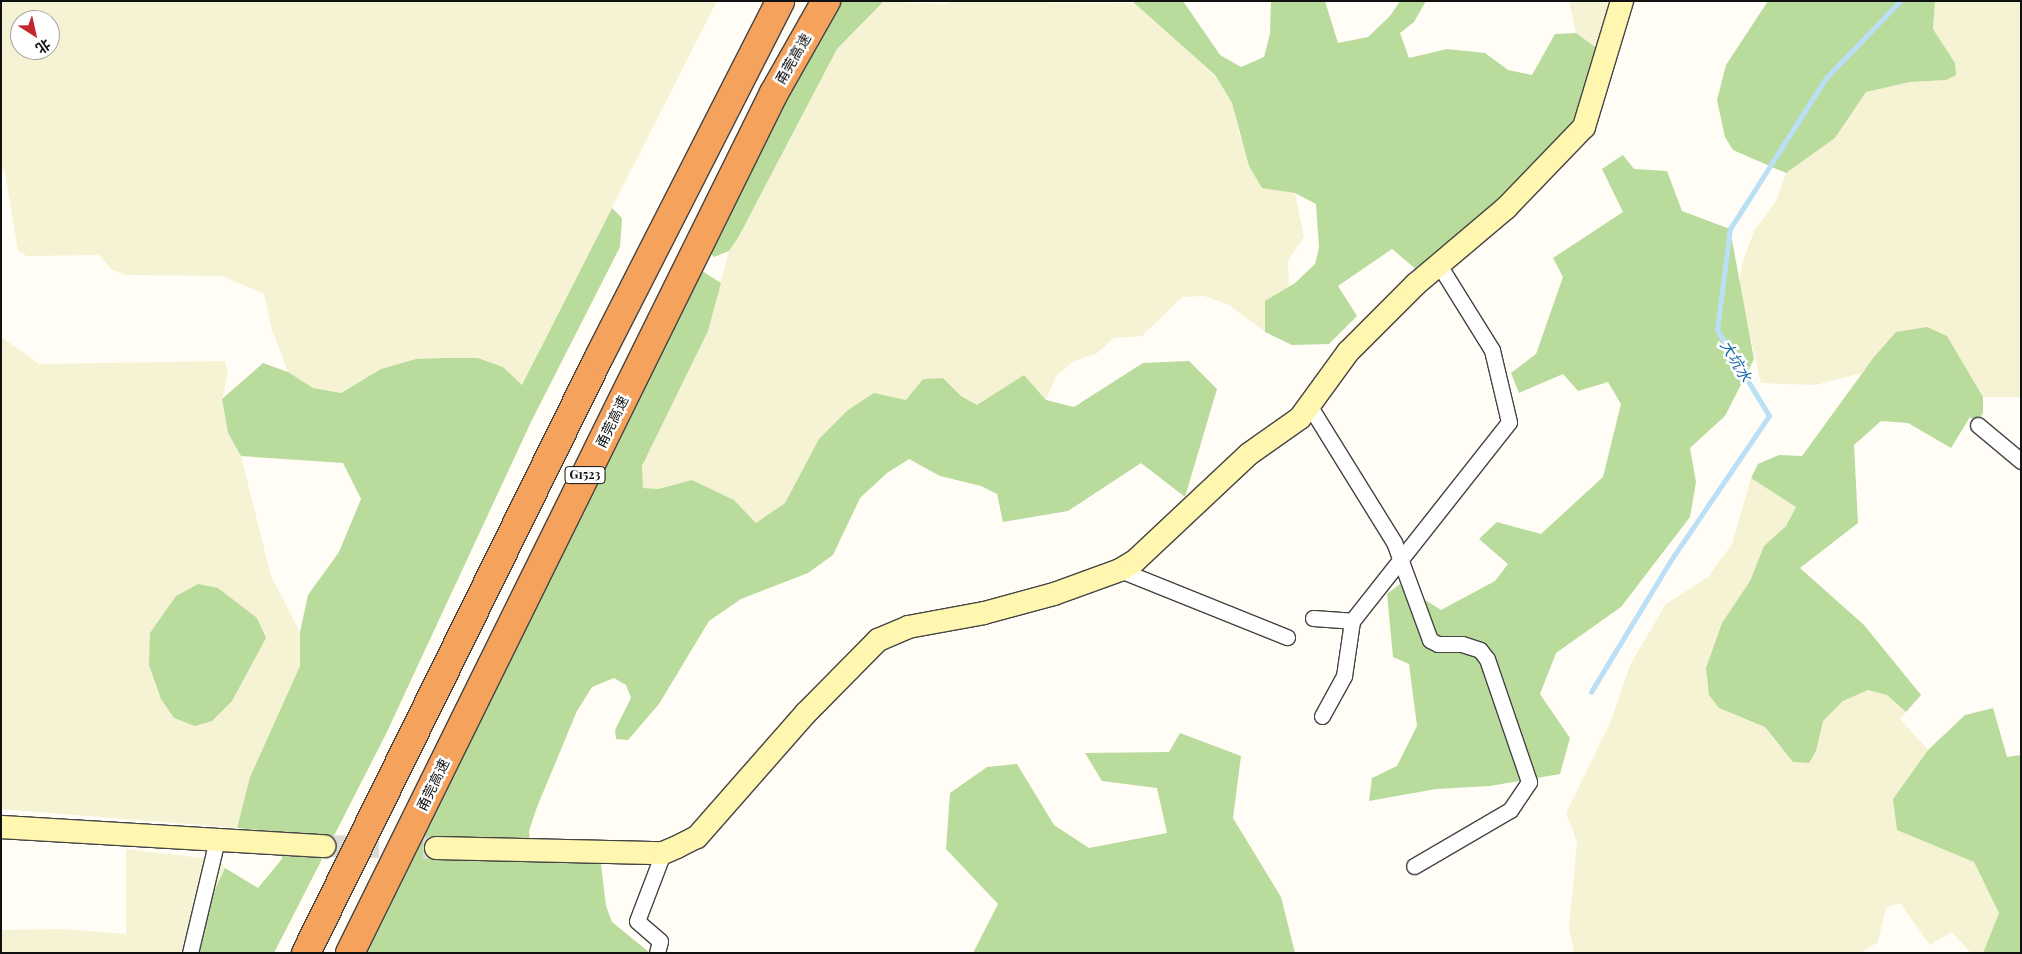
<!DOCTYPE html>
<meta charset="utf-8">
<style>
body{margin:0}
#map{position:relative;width:2022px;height:954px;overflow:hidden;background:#fffdf5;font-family:"Playfair Display","Noto Sans SC",serif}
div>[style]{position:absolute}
.farmland>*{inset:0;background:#f6f3d4}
.forest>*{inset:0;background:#b9dc9c}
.stream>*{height:4.5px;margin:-2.25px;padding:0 2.25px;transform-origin:2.25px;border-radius:2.25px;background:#b9e0f7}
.secondary-tunnel>*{height:22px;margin-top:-11px;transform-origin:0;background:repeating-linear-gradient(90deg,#dbdad3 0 22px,transparent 0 33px)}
.roads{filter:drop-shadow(1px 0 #444) drop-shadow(-1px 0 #444) drop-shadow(0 1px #444) drop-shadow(0 -1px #444)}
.street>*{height:15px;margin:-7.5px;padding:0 7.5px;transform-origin:7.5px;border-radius:7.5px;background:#fff}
.secondary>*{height:22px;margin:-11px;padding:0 11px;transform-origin:11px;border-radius:11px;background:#fff6b0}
.highway>*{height:28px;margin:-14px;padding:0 14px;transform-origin:14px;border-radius:14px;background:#f5a25d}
span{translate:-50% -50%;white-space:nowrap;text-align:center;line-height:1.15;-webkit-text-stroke:5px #fff;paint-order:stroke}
.shield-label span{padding:1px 4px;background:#fff;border:1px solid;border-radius:4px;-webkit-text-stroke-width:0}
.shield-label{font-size:12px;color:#111;font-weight:700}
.street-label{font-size:14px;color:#111}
.water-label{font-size:15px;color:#1768a6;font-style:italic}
.frame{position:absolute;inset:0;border:2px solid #111;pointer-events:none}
.north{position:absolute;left:10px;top:10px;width:50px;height:50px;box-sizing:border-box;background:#fff;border:1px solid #a0a0a0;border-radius:50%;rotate:145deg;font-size:14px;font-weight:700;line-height:20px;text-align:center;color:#111}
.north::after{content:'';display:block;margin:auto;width:18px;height:22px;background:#c4262e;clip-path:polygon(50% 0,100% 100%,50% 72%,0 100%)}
</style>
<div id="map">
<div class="farmland">
<div style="clip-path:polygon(evenodd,1px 1px,717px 1px,522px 385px,503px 367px,479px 358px,446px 358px,381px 369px,341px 393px,313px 388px,288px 372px,272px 330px,264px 294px,222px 276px,127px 275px,112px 270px,99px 255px,27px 256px,18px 251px,5px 173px,1px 169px,1px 1px,20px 20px,50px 20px,50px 50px,20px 50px,20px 20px)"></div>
<div style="clip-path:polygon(884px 1px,946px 4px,950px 1px,1135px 3px,1215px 76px,1232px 103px,1240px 137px,1262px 187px,1295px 193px,1304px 237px,1288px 261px,1289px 287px,1267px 300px,1265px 332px,1227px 304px,1204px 296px,1182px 297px,1142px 336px,1114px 338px,1096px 354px,1074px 361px,1056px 376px,1046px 400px,1024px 375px,977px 405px,961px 396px,943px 378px,923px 379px,906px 400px,820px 439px,785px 503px,756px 523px,734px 500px,692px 480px,658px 489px,643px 488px,642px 466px,708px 331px,729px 251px,837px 49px)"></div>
<div style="clip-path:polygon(1569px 1px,1608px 1px,1609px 16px,1598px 49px,1576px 33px)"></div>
<div style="clip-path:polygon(1935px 1px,2021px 1px,2021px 397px,1983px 397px,1966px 373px,1896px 332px,1862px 373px,1815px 385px,1761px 383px,1739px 287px,1742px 264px,1754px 231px,1776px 201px,1786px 173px,1835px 138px,1866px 92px,1910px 82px,1946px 80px,1955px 63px,1933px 29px)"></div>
<div style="clip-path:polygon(1px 337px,39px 364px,225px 361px,228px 373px,222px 400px,228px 433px,241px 456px,271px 576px,300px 632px,300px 666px,250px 777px,237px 828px,1px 809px)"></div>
<div style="clip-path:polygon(1751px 478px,1796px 507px,1786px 526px,1764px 546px,1750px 581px,1722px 623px,1719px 708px,1765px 727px,1781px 748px,1816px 751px,1822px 721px,1843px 701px,1868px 690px,1887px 694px,1906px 712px,1900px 719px,1928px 750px,1893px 799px,1939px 846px,1974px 862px,1999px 913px,1983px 953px,1971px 953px,1952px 932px,1930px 945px,1900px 903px,1886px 908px,1878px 942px,1861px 953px,1574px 953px,1569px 928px,1577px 842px,1566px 813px,1610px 723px,1631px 663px,1666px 604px,1708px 577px,1732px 544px)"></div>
<div style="clip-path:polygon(126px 849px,219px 860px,225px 868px,185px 953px,1px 953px,1px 930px,64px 929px,126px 934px)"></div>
</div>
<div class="forest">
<div style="clip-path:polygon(841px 1px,884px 1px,837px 49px,739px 236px,729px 251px,714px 257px,710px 253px,806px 61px)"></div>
<div style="clip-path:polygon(1132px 1px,1183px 1px,1220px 55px,1241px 67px,1264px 57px,1270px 34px,1271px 1px,1325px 1px,1338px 43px,1368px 37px,1390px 16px,1400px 1px,1426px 1px,1414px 22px,1400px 33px,1409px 58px,1447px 49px,1485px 53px,1508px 70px,1532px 75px,1555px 34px,1576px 33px,1598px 49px,1572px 126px,1499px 203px,1417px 270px,1392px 249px,1338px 286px,1357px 316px,1329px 344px,1292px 345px,1265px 332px,1265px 301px,1295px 283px,1315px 264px,1319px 247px,1316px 204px,1295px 193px,1262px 188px,1249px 166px,1232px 103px,1215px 75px)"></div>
<div style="clip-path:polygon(1768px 1px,1935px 1px,1933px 29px,1955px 63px,1956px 75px,1946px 80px,1910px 82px,1866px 92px,1835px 138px,1786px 173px,1733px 150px,1725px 137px,1717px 100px,1726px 65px)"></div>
<div style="clip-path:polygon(1623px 155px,1634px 169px,1667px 171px,1682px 211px,1730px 229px,1754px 359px,1725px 416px,1690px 448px,1696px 482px,1690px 517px,1621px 607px,1556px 653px,1540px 694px,1570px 738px,1560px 774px,1490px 786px,1436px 789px,1369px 801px,1372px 778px,1397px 766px,1417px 726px,1409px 664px,1393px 657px,1387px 594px,1400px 584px,1441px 610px,1495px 581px,1508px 564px,1479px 539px,1497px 522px,1541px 534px,1603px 477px,1621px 404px,1608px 382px,1578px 391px,1563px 374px,1519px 393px,1511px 373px,1536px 354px,1563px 277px,1553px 258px,1623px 212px,1602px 169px)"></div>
<div style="clip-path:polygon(612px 208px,622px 218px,620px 247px,531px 422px,386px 734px,274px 953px,185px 953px,225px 868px,258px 888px,282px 859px,281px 832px,237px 828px,250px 777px,300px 666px,300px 632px,308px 595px,339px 552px,361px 499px,343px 463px,241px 456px,228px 433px,222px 399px,263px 363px,288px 372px,313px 388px,341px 393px,381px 369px,416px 359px,446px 358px,478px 358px,503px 367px,522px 385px)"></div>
<div style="clip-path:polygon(702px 271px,721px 283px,708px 331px,642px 466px,643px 488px,658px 489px,692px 480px,734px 500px,756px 523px,785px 503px,819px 439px,848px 410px,874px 393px,906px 400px,923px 379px,943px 378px,961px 396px,977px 405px,1024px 375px,1046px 400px,1074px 407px,1143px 363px,1189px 361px,1217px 389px,1185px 497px,1141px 463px,1068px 511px,1003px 522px,997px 494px,981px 486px,940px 476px,909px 459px,887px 473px,860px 498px,833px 555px,808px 573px,741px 599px,709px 621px,659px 704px,628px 740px,616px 739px,615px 730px,631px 698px,626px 685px,614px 678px,592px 687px,577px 711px,537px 807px,529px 831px,530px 844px,592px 857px,601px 864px,606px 906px,612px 922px,650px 953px,367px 953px)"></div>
<div style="clip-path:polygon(1927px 327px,1947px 336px,1983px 397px,1983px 413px,1977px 422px,1970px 417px,1951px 448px,1908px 423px,1881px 421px,1854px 445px,1858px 523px,1800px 568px,1864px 625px,1921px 695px,1906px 712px,1887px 695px,1868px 690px,1843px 701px,1823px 721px,1816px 751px,1809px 763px,1793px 762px,1765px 727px,1719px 708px,1709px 695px,1706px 668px,1722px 623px,1750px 581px,1764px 546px,1786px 526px,1796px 507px,1751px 478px,1758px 464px,1779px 455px,1802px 456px,1874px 357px,1896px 332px)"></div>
<div style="clip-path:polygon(198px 584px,218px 588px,257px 618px,266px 638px,232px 701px,212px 721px,195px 726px,174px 718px,161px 699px,149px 665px,150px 633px,176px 596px)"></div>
<div style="clip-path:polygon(1993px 708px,2007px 757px,2021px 755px,2021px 953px,1983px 953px,1999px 913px,1974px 862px,1897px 830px,1893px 799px,1928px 750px,1965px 715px)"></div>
<div style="clip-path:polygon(1180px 733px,1241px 756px,1233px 818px,1281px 897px,1295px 953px,973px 953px,998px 904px,946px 849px,950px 793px,987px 767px,1017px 764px,1054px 825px,1089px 848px,1167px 833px,1157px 788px,1102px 781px,1085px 753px,1169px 752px)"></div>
</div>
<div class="stream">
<div style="left:1591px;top:692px;width:154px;rotate:-58.8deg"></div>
<div style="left:1671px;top:560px;width:174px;rotate:-55.8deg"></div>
<div style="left:1769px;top:416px;width:100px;rotate:-121.2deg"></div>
<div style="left:1717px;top:330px;width:102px;rotate:-82.7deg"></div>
<div style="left:1730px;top:229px;width:179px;rotate:-57.6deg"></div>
<div style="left:1826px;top:78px;width:107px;rotate:-46.1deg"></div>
</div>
<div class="secondary-tunnel">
<div style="left:324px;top:846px;width:112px;rotate:1deg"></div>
</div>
<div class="roads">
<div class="street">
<div style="left:1309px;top:405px;width:161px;rotate:58.2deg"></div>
<div style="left:1394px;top:542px;width:104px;rotate:69.8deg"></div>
<div style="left:1430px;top:640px;width:9px;rotate:27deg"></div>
<div style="left:1438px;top:644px;width:24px"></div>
<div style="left:1462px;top:644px;width:19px;rotate:18deg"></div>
<div style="left:1480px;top:650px;width:11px;rotate:52deg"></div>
<div style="left:1487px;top:659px;width:130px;rotate:71.1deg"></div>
<div style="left:1529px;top:782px;width:34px;rotate:124deg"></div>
<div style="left:1510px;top:810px;width:111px;rotate:149.7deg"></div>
<div style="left:1978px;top:425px;width:56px;rotate:39.9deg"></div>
<div style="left:1120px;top:570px;width:180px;rotate:21.9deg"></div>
<div style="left:1313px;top:618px;width:39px;rotate:4deg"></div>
<div style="left:1322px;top:716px;width:46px;rotate:-61.2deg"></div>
<div style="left:1344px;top:676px;width:56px;rotate:-81.7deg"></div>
<div style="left:1352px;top:621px;width:253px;rotate:-51.7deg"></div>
<div style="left:1509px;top:422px;width:74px;rotate:-103.3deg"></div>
<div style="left:1492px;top:350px;width:100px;rotate:-121.9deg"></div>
<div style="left:190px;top:953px;width:116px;rotate:-76.6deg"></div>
<div style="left:657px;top:953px;width:12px;rotate:-76deg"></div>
<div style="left:660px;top:941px;width:30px;rotate:-139deg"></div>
<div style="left:637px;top:921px;width:73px;rotate:-69.1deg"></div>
</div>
<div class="secondary">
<div style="left:1px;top:827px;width:324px;rotate:3.4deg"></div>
<div style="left:436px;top:848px;width:227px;rotate:1.3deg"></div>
<div style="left:663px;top:853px;width:15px;rotate:-23deg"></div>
<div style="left:677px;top:847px;width:22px;rotate:-27deg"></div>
<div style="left:697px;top:837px;width:165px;rotate:-48.7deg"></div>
<div style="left:806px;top:713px;width:103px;rotate:-45.4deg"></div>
<div style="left:878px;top:640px;width:33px;rotate:-23deg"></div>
<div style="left:908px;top:627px;width:77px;rotate:-10.4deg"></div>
<div style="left:984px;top:613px;width:73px;rotate:-15.2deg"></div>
<div style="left:1054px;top:594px;width:70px;rotate:-20deg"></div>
<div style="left:1120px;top:570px;width:17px;rotate:-31deg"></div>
<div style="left:1135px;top:561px;width:156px;rotate:-43.2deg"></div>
<div style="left:1249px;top:454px;width:62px;rotate:-35.2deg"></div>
<div style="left:1300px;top:418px;width:82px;rotate:-54deg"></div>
<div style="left:1348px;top:352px;width:96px;rotate:-45deg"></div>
<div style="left:1416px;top:284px;width:118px;rotate:-40.2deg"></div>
<div style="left:1506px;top:208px;width:112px;rotate:-46.1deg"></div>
<div style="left:1584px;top:127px;width:132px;rotate:-73.2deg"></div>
</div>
<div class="highway">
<div style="left:306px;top:953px;width:664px;rotate:-63.82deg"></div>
<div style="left:599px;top:357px;width:399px;rotate:-63deg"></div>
<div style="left:350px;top:953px;width:959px;rotate:-63.76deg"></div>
<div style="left:774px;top:93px;width:106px;rotate:-60.5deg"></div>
</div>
</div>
<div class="shield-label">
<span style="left:585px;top:475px">G1523</span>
</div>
<div class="street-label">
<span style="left:793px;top:59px;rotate:-60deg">甬莞高速</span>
<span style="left:612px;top:422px;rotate:-64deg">甬莞高速</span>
<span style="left:433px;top:785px;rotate:-64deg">甬莞高速</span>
</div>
<div class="water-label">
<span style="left:1736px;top:361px;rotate:59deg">大坑水</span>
</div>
<div class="frame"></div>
<div class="north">北</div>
</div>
